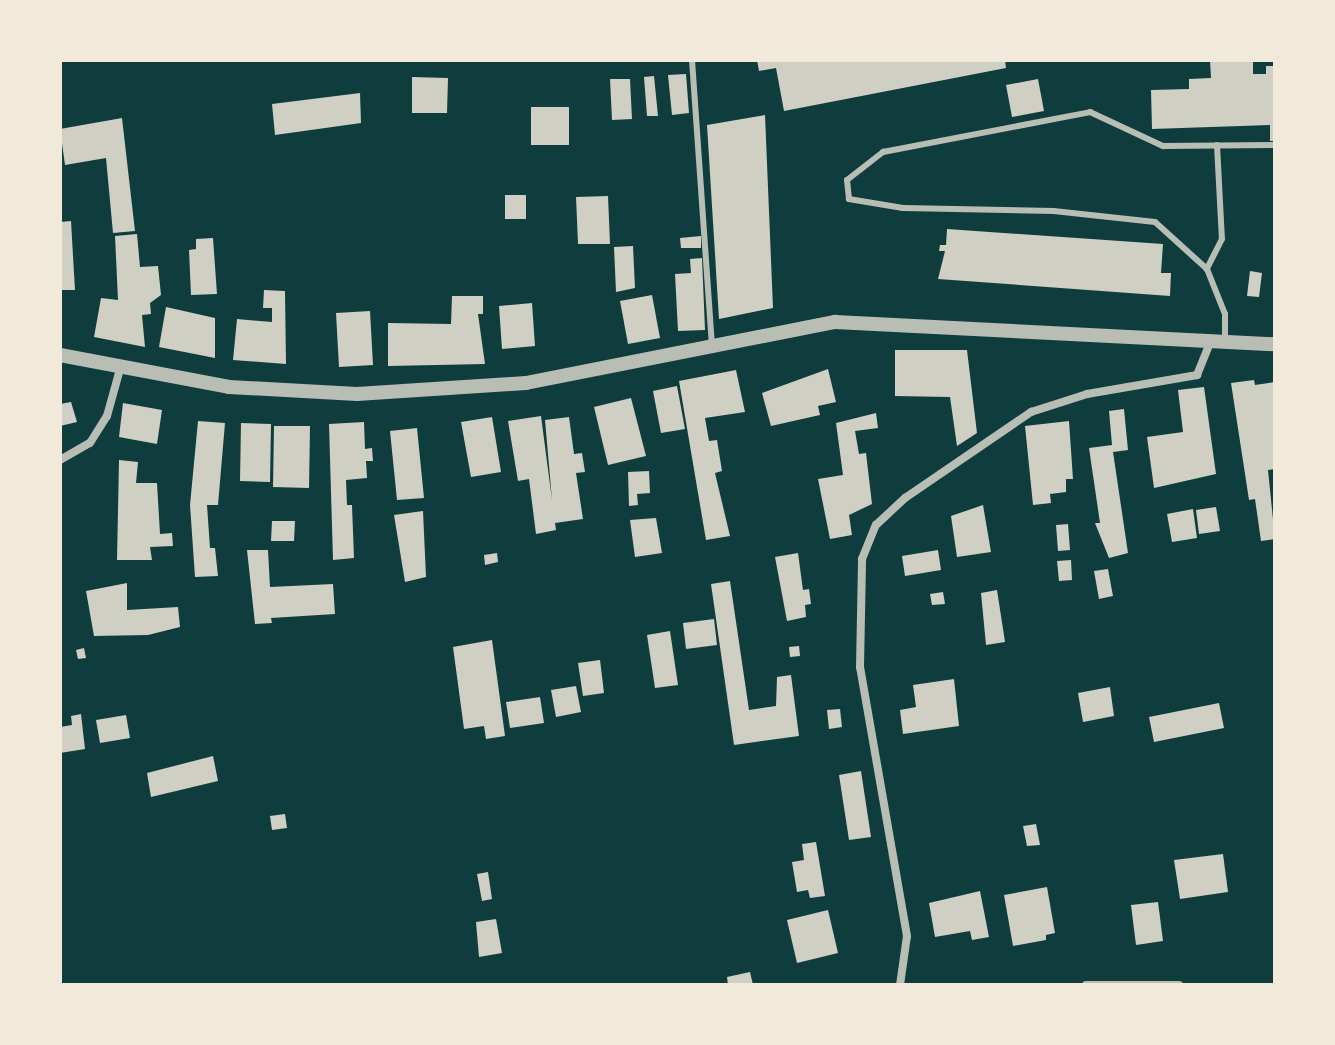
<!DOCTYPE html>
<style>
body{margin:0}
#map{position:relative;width:1335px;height:1045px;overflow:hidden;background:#0f3d3e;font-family:Poppins,sans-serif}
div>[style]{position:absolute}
.building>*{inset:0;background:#cfcfc3}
.service>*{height:6px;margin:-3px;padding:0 3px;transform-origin:3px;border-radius:3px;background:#b8beb3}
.minor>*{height:8px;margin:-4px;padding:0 4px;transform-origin:4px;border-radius:4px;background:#b8beb3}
.tertiary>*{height:14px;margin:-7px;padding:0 7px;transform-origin:7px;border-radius:7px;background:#b8beb3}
span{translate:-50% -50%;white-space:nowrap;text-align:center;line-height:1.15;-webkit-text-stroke:7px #f1e9da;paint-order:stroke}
.frame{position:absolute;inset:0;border:62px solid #f1e9da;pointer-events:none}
</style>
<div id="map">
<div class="building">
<div style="clip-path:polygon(757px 60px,1005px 60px,1006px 68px,784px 111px,776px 68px,759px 71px)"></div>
<div style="clip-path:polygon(1210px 60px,1253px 60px,1253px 74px,1266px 74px,1266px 66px,1275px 66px,1275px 141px,1270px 141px,1270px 125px,1152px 129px,1151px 90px,1189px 89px,1189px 79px,1211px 78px)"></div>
<div style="clip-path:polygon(686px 74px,689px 113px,672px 115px,668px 75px)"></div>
<div style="clip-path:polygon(654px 76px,658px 116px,647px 116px,644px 77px)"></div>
<div style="clip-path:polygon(412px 77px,448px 78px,447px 113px,412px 113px)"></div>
<div style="clip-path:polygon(610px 79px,630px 79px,632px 119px,612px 120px)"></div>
<div style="clip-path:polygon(1038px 79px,1044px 111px,1012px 117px,1006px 85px)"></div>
<div style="clip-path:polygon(360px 93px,361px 123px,275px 135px,272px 104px)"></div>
<div style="clip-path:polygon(531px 107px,569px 107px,569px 145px,531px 145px)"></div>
<div style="clip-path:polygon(765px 115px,773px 308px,719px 319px,707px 125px)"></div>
<div style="clip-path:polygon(122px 118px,135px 231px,113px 233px,106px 158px,65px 165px,60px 129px)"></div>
<div style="clip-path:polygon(505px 195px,526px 195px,526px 219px,505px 219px)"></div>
<div style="clip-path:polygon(608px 196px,610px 244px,578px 244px,576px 197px)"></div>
<div style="clip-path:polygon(71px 221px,75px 290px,60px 290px,60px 222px)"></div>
<div style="clip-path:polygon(947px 229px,1163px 244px,1161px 273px,1171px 273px,1170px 296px,938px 279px,945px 251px,939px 251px,940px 245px,946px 245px)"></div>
<div style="clip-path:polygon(137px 234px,140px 267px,158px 266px,161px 295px,150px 303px,151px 314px,142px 315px,145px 347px,94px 337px,101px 298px,118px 300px,115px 236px)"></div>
<div style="clip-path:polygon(701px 236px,701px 248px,681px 248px,680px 238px)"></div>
<div style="clip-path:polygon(213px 238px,217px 294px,191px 295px,189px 250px,196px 249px,196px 239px)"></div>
<div style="clip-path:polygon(633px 246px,635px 288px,616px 292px,614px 247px)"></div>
<div style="clip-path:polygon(702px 258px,705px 330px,678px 331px,675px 274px,691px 273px,690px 259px)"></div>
<div style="clip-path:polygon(1250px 271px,1262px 273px,1259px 297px,1247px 296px)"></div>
<div style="clip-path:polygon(264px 290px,285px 291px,286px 364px,233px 360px,237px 319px,272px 322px,272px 308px,263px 308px)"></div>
<div style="clip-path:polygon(652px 295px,660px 338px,628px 344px,620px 301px)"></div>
<div style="clip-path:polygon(452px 296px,483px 296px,483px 314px,478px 314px,485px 364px,388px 366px,388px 323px,451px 324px)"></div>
<div style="clip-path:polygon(532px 303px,535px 346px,502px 349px,499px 306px)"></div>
<div style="clip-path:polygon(166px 307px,215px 318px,215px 358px,159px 347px)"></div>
<div style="clip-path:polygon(370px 311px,373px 365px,339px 367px,336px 313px)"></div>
<div style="clip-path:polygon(895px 350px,967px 350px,977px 433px,957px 446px,950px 397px,895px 396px)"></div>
<div style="clip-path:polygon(828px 369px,836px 402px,818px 406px,820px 415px,771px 426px,762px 393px)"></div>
<div style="clip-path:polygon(736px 370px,745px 412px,705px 418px,709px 441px,717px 440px,722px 471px,715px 473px,730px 536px,706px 540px,679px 381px)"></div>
<div style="clip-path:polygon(1254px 380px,1255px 385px,1275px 382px,1275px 469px,1268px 470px,1275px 539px,1261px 541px,1255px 499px,1249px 500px,1231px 383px)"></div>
<div style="clip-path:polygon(677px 386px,685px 429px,661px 433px,653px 391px)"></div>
<div style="clip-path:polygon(1204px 387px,1216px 474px,1154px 488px,1147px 437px,1183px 432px,1178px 390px)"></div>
<div style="clip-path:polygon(631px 398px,646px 456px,608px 465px,594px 407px)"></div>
<div style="clip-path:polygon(71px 402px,77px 422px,60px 426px,60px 404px)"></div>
<div style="clip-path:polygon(123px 403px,162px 410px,157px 444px,119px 437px)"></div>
<div style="clip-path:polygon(1124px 409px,1128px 450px,1113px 452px,1128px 553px,1109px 558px,1095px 523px,1100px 523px,1089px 448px,1112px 445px,1109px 411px)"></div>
<div style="clip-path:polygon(876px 413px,878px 428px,855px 431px,859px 454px,866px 453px,872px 504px,849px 515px,852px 535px,830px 539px,818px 479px,843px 475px,836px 423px)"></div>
<div style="clip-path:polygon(541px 416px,552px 500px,545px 420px,569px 417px,574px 454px,582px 453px,585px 472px,576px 473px,583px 519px,555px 523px,556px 530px,536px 534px,529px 479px,518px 481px,508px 421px)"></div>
<div style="clip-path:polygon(492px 417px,501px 472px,471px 477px,461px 422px)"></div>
<div style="clip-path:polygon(198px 421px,225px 423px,218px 505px,207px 505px,210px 548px,215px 548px,218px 576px,195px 577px,190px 505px)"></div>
<div style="clip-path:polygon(1069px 421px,1073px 479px,1066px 479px,1066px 492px,1050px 494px,1051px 503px,1033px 505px,1025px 426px)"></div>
<div style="clip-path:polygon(364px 422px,365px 449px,372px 448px,373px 461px,366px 461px,367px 478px,346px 480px,347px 505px,352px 505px,354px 558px,333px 560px,329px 424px)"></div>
<div style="clip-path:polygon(241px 423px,271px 424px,270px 482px,240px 481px)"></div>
<div style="clip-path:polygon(274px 426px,310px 426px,309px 488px,273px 487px)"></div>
<div style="clip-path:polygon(417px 428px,424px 498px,397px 500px,390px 431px)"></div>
<div style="clip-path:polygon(119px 460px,138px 462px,136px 483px,157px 483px,160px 534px,172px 533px,173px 546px,150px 547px,152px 560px,117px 560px)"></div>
<div style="clip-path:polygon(649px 471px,650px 493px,637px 494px,638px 505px,629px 506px,628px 472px)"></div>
<div style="clip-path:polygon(983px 505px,991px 552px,957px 557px,951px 516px)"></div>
<div style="clip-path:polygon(1216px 507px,1220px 531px,1199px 534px,1196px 510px)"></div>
<div style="clip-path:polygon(1193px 509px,1197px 538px,1172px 542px,1167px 514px)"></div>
<div style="clip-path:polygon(423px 511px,426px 577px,405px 582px,394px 515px)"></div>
<div style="clip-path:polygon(656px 518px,662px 553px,635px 557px,630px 520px)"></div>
<div style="clip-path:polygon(272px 521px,295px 521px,294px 541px,271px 541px)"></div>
<div style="clip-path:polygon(1068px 524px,1070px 550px,1058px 551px,1056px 525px)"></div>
<div style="clip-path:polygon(247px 550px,268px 550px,270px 587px,333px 584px,335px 614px,271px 618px,272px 623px,255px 624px)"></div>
<div style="clip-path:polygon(938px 550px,941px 570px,905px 576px,902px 556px)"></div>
<div style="clip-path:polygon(497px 553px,498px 562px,485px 565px,484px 555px)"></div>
<div style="clip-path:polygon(798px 553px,803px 590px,809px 589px,811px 604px,805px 605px,806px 617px,787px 621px,775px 557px)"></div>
<div style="clip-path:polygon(1071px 560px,1072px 580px,1059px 581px,1057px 561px)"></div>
<div style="clip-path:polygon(1108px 569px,1113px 596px,1099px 599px,1094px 571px)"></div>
<div style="clip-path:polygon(730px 581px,749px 710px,776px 706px,777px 677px,791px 675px,799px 736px,734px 745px,711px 584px)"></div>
<div style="clip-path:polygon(127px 583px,127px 610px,178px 607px,180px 627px,148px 635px,94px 636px,86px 591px)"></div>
<div style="clip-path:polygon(997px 590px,1005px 642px,986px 645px,981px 593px)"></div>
<div style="clip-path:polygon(943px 592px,945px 604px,932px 605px,930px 594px)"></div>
<div style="clip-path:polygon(714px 619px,717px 645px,686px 649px,683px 623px)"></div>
<div style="clip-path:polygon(670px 631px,678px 685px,655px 688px,647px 635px)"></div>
<div style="clip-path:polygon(492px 640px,505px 736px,486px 739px,484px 726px,464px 729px,453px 647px)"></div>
<div style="clip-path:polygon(799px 646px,800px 656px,790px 657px,789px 647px)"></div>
<div style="clip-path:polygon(84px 648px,86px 658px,78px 659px,76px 650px)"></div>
<div style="clip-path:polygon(600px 660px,604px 693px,583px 696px,578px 663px)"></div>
<div style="clip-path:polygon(954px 679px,959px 726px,903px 734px,900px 710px,916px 707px,913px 685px)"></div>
<div style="clip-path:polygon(576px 686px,581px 712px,556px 717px,551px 690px)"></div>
<div style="clip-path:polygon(1110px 687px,1114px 716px,1083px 722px,1078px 693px)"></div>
<div style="clip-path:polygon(540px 697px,544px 723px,510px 728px,506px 702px)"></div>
<div style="clip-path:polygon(1219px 703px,1224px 728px,1154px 742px,1149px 717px)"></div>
<div style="clip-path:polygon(840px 709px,842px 727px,829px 729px,827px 710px)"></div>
<div style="clip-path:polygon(81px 714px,85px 749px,60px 753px,60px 727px,72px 725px,71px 716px)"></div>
<div style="clip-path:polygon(126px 715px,130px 738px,100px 743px,96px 720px)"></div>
<div style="clip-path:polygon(213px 756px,218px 781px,151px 797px,147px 773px)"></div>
<div style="clip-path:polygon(861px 771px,871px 837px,849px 840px,839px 775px)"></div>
<div style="clip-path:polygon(285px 814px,287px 828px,272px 830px,270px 816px)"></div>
<div style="clip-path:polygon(1036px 824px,1040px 845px,1027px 846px,1023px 826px)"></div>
<div style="clip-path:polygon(816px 842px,825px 896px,810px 898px,808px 890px,797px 892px,792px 862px,804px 860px,802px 844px)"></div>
<div style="clip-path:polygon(1223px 854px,1228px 892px,1180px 899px,1174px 860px)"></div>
<div style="clip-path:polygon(488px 872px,492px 899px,482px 901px,477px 874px)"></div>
<div style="clip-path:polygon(1047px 887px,1055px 933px,1046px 935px,1046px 940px,1013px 946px,1004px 895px)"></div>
<div style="clip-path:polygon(980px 891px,989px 937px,972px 940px,970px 931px,935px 937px,929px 903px)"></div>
<div style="clip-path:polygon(1158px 902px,1163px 941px,1136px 945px,1131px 905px)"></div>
<div style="clip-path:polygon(828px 910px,838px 953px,797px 963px,787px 920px)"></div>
<div style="clip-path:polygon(496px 919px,502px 953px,479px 957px,476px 922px)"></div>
<div style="clip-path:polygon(750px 972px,753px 985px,728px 985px,727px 977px)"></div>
</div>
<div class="service">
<div style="left:692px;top:60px;width:288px;rotate:86deg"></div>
<div style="left:1217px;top:145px;width:94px;rotate:87deg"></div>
<div style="left:1222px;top:239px;width:34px;rotate:117deg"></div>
<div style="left:1207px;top:269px;width:70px;rotate:-137.9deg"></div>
<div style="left:1155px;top:222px;width:102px;rotate:-173.8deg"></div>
<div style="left:1054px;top:211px;width:151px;rotate:-178.9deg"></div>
<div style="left:903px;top:208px;width:55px;rotate:-170.5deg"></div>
<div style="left:849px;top:199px;width:19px;rotate:-96deg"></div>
<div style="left:847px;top:180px;width:46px;rotate:-37.9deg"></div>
<div style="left:883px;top:152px;width:211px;rotate:-10.9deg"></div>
<div style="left:1090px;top:112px;width:81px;rotate:25deg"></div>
<div style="left:1163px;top:146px;width:112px;rotate:-0.5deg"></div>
<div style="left:1207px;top:269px;width:48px;rotate:68.2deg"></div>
<div style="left:1225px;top:314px;width:28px;rotate:90deg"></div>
</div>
<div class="minor">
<div style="left:60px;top:460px;width:34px;rotate:-30deg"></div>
<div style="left:90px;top:443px;width:32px;rotate:-58deg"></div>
<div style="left:107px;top:416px;width:49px;rotate:-74.5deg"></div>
<div style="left:900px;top:985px;width:49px;rotate:-81.9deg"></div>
<div style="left:907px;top:936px;width:273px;rotate:-99.9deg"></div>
<div style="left:860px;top:667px;width:108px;rotate:-88.9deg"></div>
<div style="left:862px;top:559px;width:37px;rotate:-68deg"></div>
<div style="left:876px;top:525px;width:40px;rotate:-43deg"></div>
<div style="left:905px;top:498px;width:153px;rotate:-34.3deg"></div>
<div style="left:1031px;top:412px;width:59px;rotate:-17.8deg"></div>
<div style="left:1087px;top:394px;width:112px;rotate:-9.8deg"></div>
<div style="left:1197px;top:375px;width:35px;rotate:-68deg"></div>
<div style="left:1086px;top:985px;width:93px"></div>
</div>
<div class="tertiary">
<div style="left:60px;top:355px;width:172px;rotate:10.7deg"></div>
<div style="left:229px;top:387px;width:128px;rotate:3.1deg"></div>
<div style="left:357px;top:394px;width:169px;rotate:-3.7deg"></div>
<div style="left:526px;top:383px;width:315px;rotate:-11.2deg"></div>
<div style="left:835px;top:322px;width:441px;rotate:2.9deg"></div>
</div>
<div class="frame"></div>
</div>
